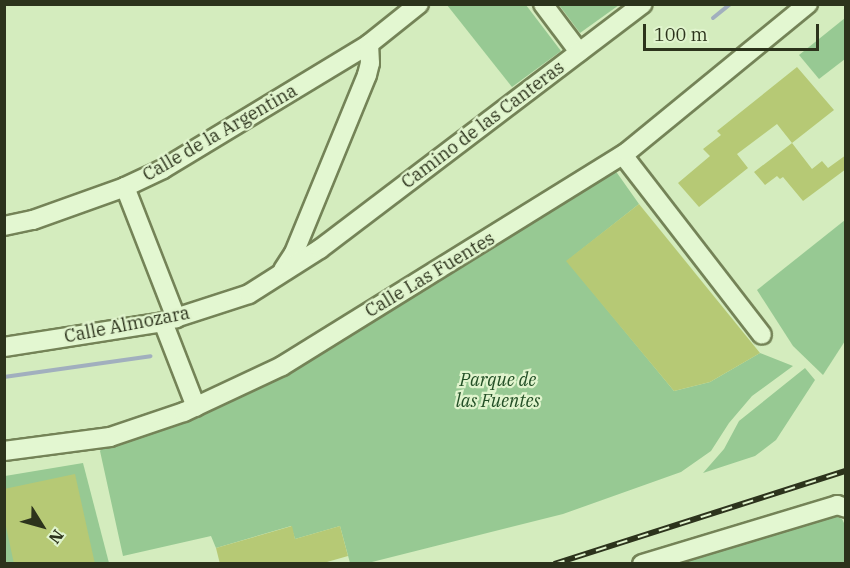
<!DOCTYPE html>
<style>
body{margin:0}
#map{position:relative;width:850px;height:568px;overflow:hidden;background:#d4ecbe;font-family:"IBM Plex Serif",serif}
div>[style]{position:absolute}
.green>*{inset:0;background:#97c993}
.stream>*{height:4px;margin:-2px;padding:0 2px;transform-origin:2px;border-radius:2px;background:#a1afbe}
.building>*{inset:0;background:#b6c975}
.roads{filter:drop-shadow(2px 0 #748357) drop-shadow(-2px 0 #748357) drop-shadow(0 2px #748357) drop-shadow(0 -2px #748357)}
.minor>*{height:18px;margin:-9px;padding:0 9px;transform-origin:9px;border-radius:9px;background:#e3f7d1}
.rail>*{height:6px;margin-top:-3px;transform-origin:0;background:repeating-linear-gradient(90deg,#e0f4cd 0 11px,#2c331c 0 22px);box-sizing:border-box;border-block:2px solid #2c331c}
span{translate:-50% -50%;white-space:nowrap;text-align:center;line-height:1.15;-webkit-text-stroke:4.5px #e0f4cd;paint-order:stroke}
.street-label{font-size:18px;color:#2c331c}
.park-label{font-size:18px;color:#234f26;font-style:italic}
.frame{position:absolute;inset:0;border:6px solid #2c331c;pointer-events:none}
.north{position:absolute;left:12px;top:496px;width:60px;height:60px;-webkit-text-stroke:4px #e0f4cd;paint-order:stroke;rotate:127deg;font-size:16px;font-weight:700;line-height:24px;text-align:center;color:#2c331c}
.north::after{content:'';display:block;margin:auto;width:21px;height:27px;background:#2c331c;clip-path:polygon(50% 0,100% 100%,50% 72%,0 100%)}
.scale{position:absolute;left:643px;top:24px;width:176px;height:27px;box-sizing:border-box;border:3px solid #2c331c;border-top:0;padding-left:8px;font-size:18px;line-height:21px;white-space:nowrap;color:#2c331c;-webkit-text-stroke:4px #e0f4cd;paint-order:stroke}
</style>
<div id="map">
<div class="green">
<div style="clip-path:polygon(447px 5px,526px 5px,561px 51px,512px 87px)"></div>
<div style="clip-path:polygon(559px 5px,619px 5px,580px 33px)"></div>
<div style="clip-path:polygon(845px 18px,845px 59px,819px 79px,799px 55px)"></div>
<div style="clip-path:polygon(610px 163px,639px 204px,567px 261px,674px 391px,710px 382px,760px 353px,793px 366px,752px 396px,729px 423px,711px 451px,681px 472px,563px 514px,368px 563px,350px 563px,340px 526px,295px 539px,291px 526px,216px 548px,211px 536px,123px 556px,100px 451px,110px 437px,207px 402px)"></div>
<div style="clip-path:polygon(845px 220px,845px 341px,823px 375px,793px 346px,757px 290px)"></div>
<div style="clip-path:polygon(805px 368px,815px 380px,776px 440px,755px 456px,703px 473px,724px 449px,739px 421px)"></div>
<div style="clip-path:polygon(83px 463px,109px 563px,5px 564px,5px 476px)"></div>
<div style="clip-path:polygon(833px 515px,842px 519px,845px 525px,845px 563px,672px 564px)"></div>
</div>
<div class="stream">
<div style="left:713px;top:18px;width:22px;rotate:-39deg"></div>
<div style="left:4px;top:377px;width:148px;rotate:-8.1deg"></div>
</div>
<div class="building">
<div style="clip-path:polygon(797px 67px,834px 110px,792px 143px,777px 124px,737px 154px,748px 168px,699px 207px,678px 183px,710px 156px,703px 149px,721px 135px,717px 131px)"></div>
<div style="clip-path:polygon(792px 143px,812px 169px,822px 161px,828px 168px,846px 155px,846px 169px,803px 201px,783px 177px,780px 179px,777px 176px,765px 185px,754px 172px)"></div>
<div style="clip-path:polygon(639px 204px,760px 353px,710px 382px,674px 391px,566px 261px)"></div>
<div style="clip-path:polygon(75px 474px,95px 564px,14px 564px,4px 517px,4px 489px)"></div>
<div style="clip-path:polygon(292px 526px,295px 539px,340px 526px,348px 556px,320px 564px,220px 564px,216px 548px)"></div>
</div>
<div class="roads">
<div class="minor">
<div style="left:543px;top:4px;width:60px;rotate:53.1deg"></div>
<div style="left:623px;top:155px;width:227px;rotate:52.3deg"></div>
<div style="left:125px;top:187px;width:141px;rotate:68.7deg"></div>
<div style="left:4px;top:226px;width:30px;rotate:-12deg"></div>
<div style="left:33px;top:220px;width:98px;rotate:-19.7deg"></div>
<div style="left:125px;top:187px;width:42px;rotate:-25.3deg"></div>
<div style="left:163px;top:169px;width:241px;rotate:-31.2deg"></div>
<div style="left:369px;top:44px;width:64px;rotate:-38.7deg"></div>
<div style="left:283px;top:270px;width:20px;rotate:-57deg"></div>
<div style="left:294px;top:253px;width:192px;rotate:-67.7deg"></div>
<div style="left:367px;top:75px;width:12px;rotate:-76deg"></div>
<div style="left:370px;top:63px;width:19px;rotate:-93deg"></div>
<div style="left:163px;top:322px;width:91px;rotate:68.8deg"></div>
<div style="left:4px;top:347px;width:161px;rotate:-8.9deg"></div>
<div style="left:163px;top:322px;width:90px;rotate:-18deg"></div>
<div style="left:249px;top:294px;width:84px;rotate:-32.4deg"></div>
<div style="left:320px;top:249px;width:405px;rotate:-37.2deg"></div>
<div style="left:4px;top:451px;width:107px;rotate:-7.5deg"></div>
<div style="left:110px;top:437px;width:78px;rotate:-18.7deg"></div>
<div style="left:184px;top:412px;width:108px;rotate:-25.1deg"></div>
<div style="left:282px;top:366px;width:406px;rotate:-31.8deg"></div>
<div style="left:627px;top:152px;width:234px;rotate:-39.3deg"></div>
<div style="left:642px;top:564px;width:204px;rotate:-16.8deg"></div>
<div style="left:837px;top:505px;width:9px;rotate:18deg"></div>
</div>
</div>
<div class="rail">
<div style="left:554px;top:564px;width:306px;rotate:-17.7deg"></div>
</div>
<div class="street-label">
<span style="left:483px;top:125px;rotate:-37deg">Camino de las Canteras</span>
<span style="left:220px;top:133px;rotate:-30deg">Calle de la Argentina</span>
<span style="left:430px;top:275px;rotate:-31deg">Calle Las Fuentes</span>
<span style="left:127px;top:325px;rotate:-11deg">Calle Almozara</span>
</div>
<div class="park-label">
<span style="left:498px;top:391px">Parque de<br>las Fuentes</span>
</div>
<div class="frame"></div>
<div class="north">N</div>
<div class="scale">100 m</div>
</div>
